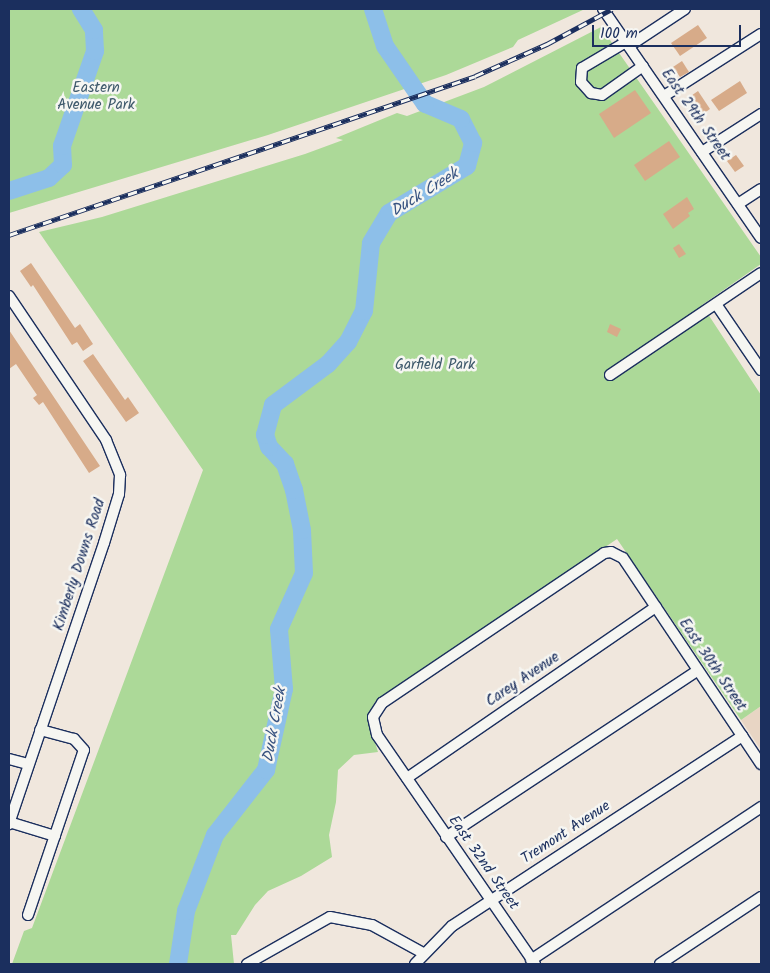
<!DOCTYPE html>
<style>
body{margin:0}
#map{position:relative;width:770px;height:973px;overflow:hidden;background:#f0e7dd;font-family:Kalam,sans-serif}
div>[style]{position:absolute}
.built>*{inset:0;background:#e8d5c4}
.green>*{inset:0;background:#acd998}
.river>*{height:18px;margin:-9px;padding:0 9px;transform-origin:9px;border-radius:9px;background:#8dbfe9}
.building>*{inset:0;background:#d7ab89}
.roads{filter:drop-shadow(1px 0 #1b2f5e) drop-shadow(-1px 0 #1b2f5e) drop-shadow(0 1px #1b2f5e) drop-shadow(0 -1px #1b2f5e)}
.minor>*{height:10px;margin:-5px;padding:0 5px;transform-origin:5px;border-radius:5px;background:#f6f6f2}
.rail>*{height:5px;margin-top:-2.5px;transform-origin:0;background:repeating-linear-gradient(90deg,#f6f6f2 0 9px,#1b2f5e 0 18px);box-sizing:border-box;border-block:1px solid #1b2f5e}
span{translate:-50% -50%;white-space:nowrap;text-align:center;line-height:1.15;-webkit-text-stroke:5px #f6f6f2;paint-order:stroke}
.park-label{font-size:15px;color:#3f5a6c}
.street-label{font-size:15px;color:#1b2f5e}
.water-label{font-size:16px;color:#385381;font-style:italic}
.frame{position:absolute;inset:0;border:10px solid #1b2f5e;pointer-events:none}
.scale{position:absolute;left:592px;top:25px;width:149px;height:22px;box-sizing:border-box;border:2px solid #1b2f5e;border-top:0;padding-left:6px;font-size:15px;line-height:18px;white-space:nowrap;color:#1b2f5e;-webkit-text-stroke:4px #f6f6f2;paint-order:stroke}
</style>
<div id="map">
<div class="built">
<div style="clip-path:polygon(761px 706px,761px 750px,741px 720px)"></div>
</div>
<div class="green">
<div style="clip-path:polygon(9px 9px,585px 9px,518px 40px,513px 47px,446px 75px,268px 135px,9px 213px,9px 197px,14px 196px,9px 188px)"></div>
<div style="clip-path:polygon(601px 27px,761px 257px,761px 264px,702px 305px,761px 395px,761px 706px,741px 720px,617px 539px,375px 702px,368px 720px,378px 752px,354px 755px,338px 770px,336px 802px,329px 835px,332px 857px,301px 876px,268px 891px,255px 905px,236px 935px,231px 935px,234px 964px,12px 964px,24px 931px,32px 928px,203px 470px,39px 232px,102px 217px,305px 154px,343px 140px,336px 138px,397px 113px,407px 116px,484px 87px)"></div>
</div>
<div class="river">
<div style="left:9px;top:191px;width:42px;rotate:-18deg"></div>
<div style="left:49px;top:178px;width:19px;rotate:-43deg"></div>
<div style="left:63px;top:165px;width:19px;rotate:-93deg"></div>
<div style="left:62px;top:146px;width:101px;rotate:-70.8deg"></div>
<div style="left:95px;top:51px;width:21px;rotate:-93deg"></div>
<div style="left:94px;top:30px;width:25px;rotate:-122deg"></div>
<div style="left:178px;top:964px;width:54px;rotate:-81.4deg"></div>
<div style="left:186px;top:911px;width:81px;rotate:-69.1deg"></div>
<div style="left:215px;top:835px;width:83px;rotate:-51.9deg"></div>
<div style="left:266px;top:770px;width:83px;rotate:-77.5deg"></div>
<div style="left:284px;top:689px;width:60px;rotate:-94.8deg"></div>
<div style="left:279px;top:629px;width:61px;rotate:-65.9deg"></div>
<div style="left:304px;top:573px;width:43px;rotate:-92.7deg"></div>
<div style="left:302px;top:530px;width:41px;rotate:-101.3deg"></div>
<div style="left:294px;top:490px;width:28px;rotate:-109deg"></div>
<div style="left:285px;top:464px;width:23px;rotate:-133deg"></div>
<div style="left:269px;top:447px;width:13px;rotate:-108deg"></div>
<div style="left:265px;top:435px;width:31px;rotate:-75deg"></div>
<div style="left:273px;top:405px;width:69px;rotate:-36.7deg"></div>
<div style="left:328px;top:364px;width:30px;rotate:-48deg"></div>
<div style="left:348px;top:342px;width:35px;rotate:-63deg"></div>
<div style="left:364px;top:311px;width:68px;rotate:-84.1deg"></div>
<div style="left:371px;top:243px;width:35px;rotate:-59deg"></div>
<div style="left:389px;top:213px;width:91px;rotate:-31.1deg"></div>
<div style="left:467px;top:166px;width:24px;rotate:-75deg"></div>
<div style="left:473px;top:143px;width:27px;rotate:-117deg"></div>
<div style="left:461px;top:119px;width:39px;rotate:-157deg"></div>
<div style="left:425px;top:104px;width:70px;rotate:-124.6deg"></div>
<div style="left:385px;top:46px;width:39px;rotate:-108deg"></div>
</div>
<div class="building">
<div style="clip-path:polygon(698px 25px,707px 38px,680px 56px,671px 43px)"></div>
<div style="clip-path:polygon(682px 61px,689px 72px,680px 77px,673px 67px)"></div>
<div style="clip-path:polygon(740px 81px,747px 93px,719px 111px,711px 100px)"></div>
<div style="clip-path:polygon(635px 90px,651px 113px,614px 138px,599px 114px)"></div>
<div style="clip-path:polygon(698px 91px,710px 109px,700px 116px,688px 98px)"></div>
<div style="clip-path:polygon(669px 141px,680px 157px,645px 181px,634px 165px)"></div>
<div style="clip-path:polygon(736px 155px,744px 166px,735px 172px,727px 161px)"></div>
<div style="clip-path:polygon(687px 197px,694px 209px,688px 213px,690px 216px,673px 229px,663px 214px)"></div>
<div style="clip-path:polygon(679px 244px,686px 254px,679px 258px,673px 248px)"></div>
<div style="clip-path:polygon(31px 263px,75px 328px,80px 324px,93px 344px,83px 351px,77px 342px,72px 345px,33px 285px,31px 287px,20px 271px)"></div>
<div style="clip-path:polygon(610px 324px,621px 329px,617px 337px,607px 332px)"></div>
<div style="clip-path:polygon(9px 330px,100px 466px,89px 473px,43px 402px,39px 405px,33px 398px,37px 395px,16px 364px,9px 369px)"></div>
<div style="clip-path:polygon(93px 354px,125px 400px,128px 397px,139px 413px,126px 422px,83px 361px)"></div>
</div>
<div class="roads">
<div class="minor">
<div style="left:603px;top:9px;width:278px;rotate:55.4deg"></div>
<div style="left:626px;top:42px;width:51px;rotate:149.4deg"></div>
<div style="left:582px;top:68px;width:14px;rotate:94deg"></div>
<div style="left:581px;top:82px;width:15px;rotate:48deg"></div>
<div style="left:591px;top:93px;width:11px;rotate:10deg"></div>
<div style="left:602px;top:95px;width:50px;rotate:-35.3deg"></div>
<div style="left:629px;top:46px;width:67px;rotate:-33.5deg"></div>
<div style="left:664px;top:96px;width:115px;rotate:-32.6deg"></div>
<div style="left:702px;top:152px;width:70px;rotate:-32.8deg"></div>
<div style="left:738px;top:204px;width:27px;rotate:-33deg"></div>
<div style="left:9px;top:296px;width:174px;rotate:56deg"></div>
<div style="left:106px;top:440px;width:38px;rotate:68deg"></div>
<div style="left:120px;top:475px;width:19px;rotate:93deg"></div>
<div style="left:119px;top:494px;width:51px;rotate:107deg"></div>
<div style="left:104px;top:543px;width:297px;rotate:108.7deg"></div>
<div style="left:716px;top:304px;width:80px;rotate:55.7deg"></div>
<div style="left:610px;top:375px;width:182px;rotate:-34deg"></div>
<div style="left:9px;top:759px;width:20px;rotate:15deg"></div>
<div style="left:407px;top:778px;width:302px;rotate:-34.5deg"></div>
<div style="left:9px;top:822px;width:48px;rotate:16.9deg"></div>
<div style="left:446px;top:837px;width:302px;rotate:-33.5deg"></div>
<div style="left:28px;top:915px;width:174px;rotate:-71.3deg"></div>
<div style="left:84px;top:750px;width:15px;rotate:-132deg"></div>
<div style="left:74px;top:739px;width:35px;rotate:-165deg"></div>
<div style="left:531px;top:960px;width:276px;rotate:-33.6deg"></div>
<div style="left:247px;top:964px;width:95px;rotate:-29.5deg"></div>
<div style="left:330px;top:917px;width:43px;rotate:10.8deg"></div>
<div style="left:372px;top:925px;width:58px;rotate:28.8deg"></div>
<div style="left:415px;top:964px;width:53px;rotate:-45.8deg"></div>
<div style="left:452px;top:926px;width:347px;rotate:-33.2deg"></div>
<div style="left:535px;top:964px;width:278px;rotate:-124.6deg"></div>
<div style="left:377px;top:735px;width:18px;rotate:-103deg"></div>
<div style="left:373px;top:717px;width:17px;rotate:-57deg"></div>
<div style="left:382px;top:703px;width:268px;rotate:-34deg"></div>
<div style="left:604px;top:553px;width:7px;rotate:-8deg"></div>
<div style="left:611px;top:552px;width:13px;rotate:27deg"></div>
<div style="left:623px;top:558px;width:248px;rotate:56.2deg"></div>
<div style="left:660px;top:964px;width:121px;rotate:-33.6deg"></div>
</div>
</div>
<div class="rail">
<div style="left:9px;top:235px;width:492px;rotate:-18.8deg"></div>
<div style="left:475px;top:76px;width:79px;rotate:-24deg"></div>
<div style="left:547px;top:44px;width:74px;rotate:-28.3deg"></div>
</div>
<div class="park-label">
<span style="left:96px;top:97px">Eastern<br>Avenue Park</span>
<span style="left:435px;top:366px">Garfield Park</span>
</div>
<div class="street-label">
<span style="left:695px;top:115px;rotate:55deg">East 29th Street</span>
<span style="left:80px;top:565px;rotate:-72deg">Kimberly Downs Road</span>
<span style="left:712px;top:665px;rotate:56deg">East 30th Street</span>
<span style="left:523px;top:680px;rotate:-34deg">Carey Avenue</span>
<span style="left:566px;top:833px;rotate:-33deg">Tremont Avenue</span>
<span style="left:483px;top:863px;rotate:55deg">East 32nd Street</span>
</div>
<div class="water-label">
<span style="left:425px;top:193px;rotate:-32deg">Duck Creek</span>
<span style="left:275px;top:725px;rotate:-80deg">Duck Creek</span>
</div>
<div class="frame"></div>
<div class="scale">100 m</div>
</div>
